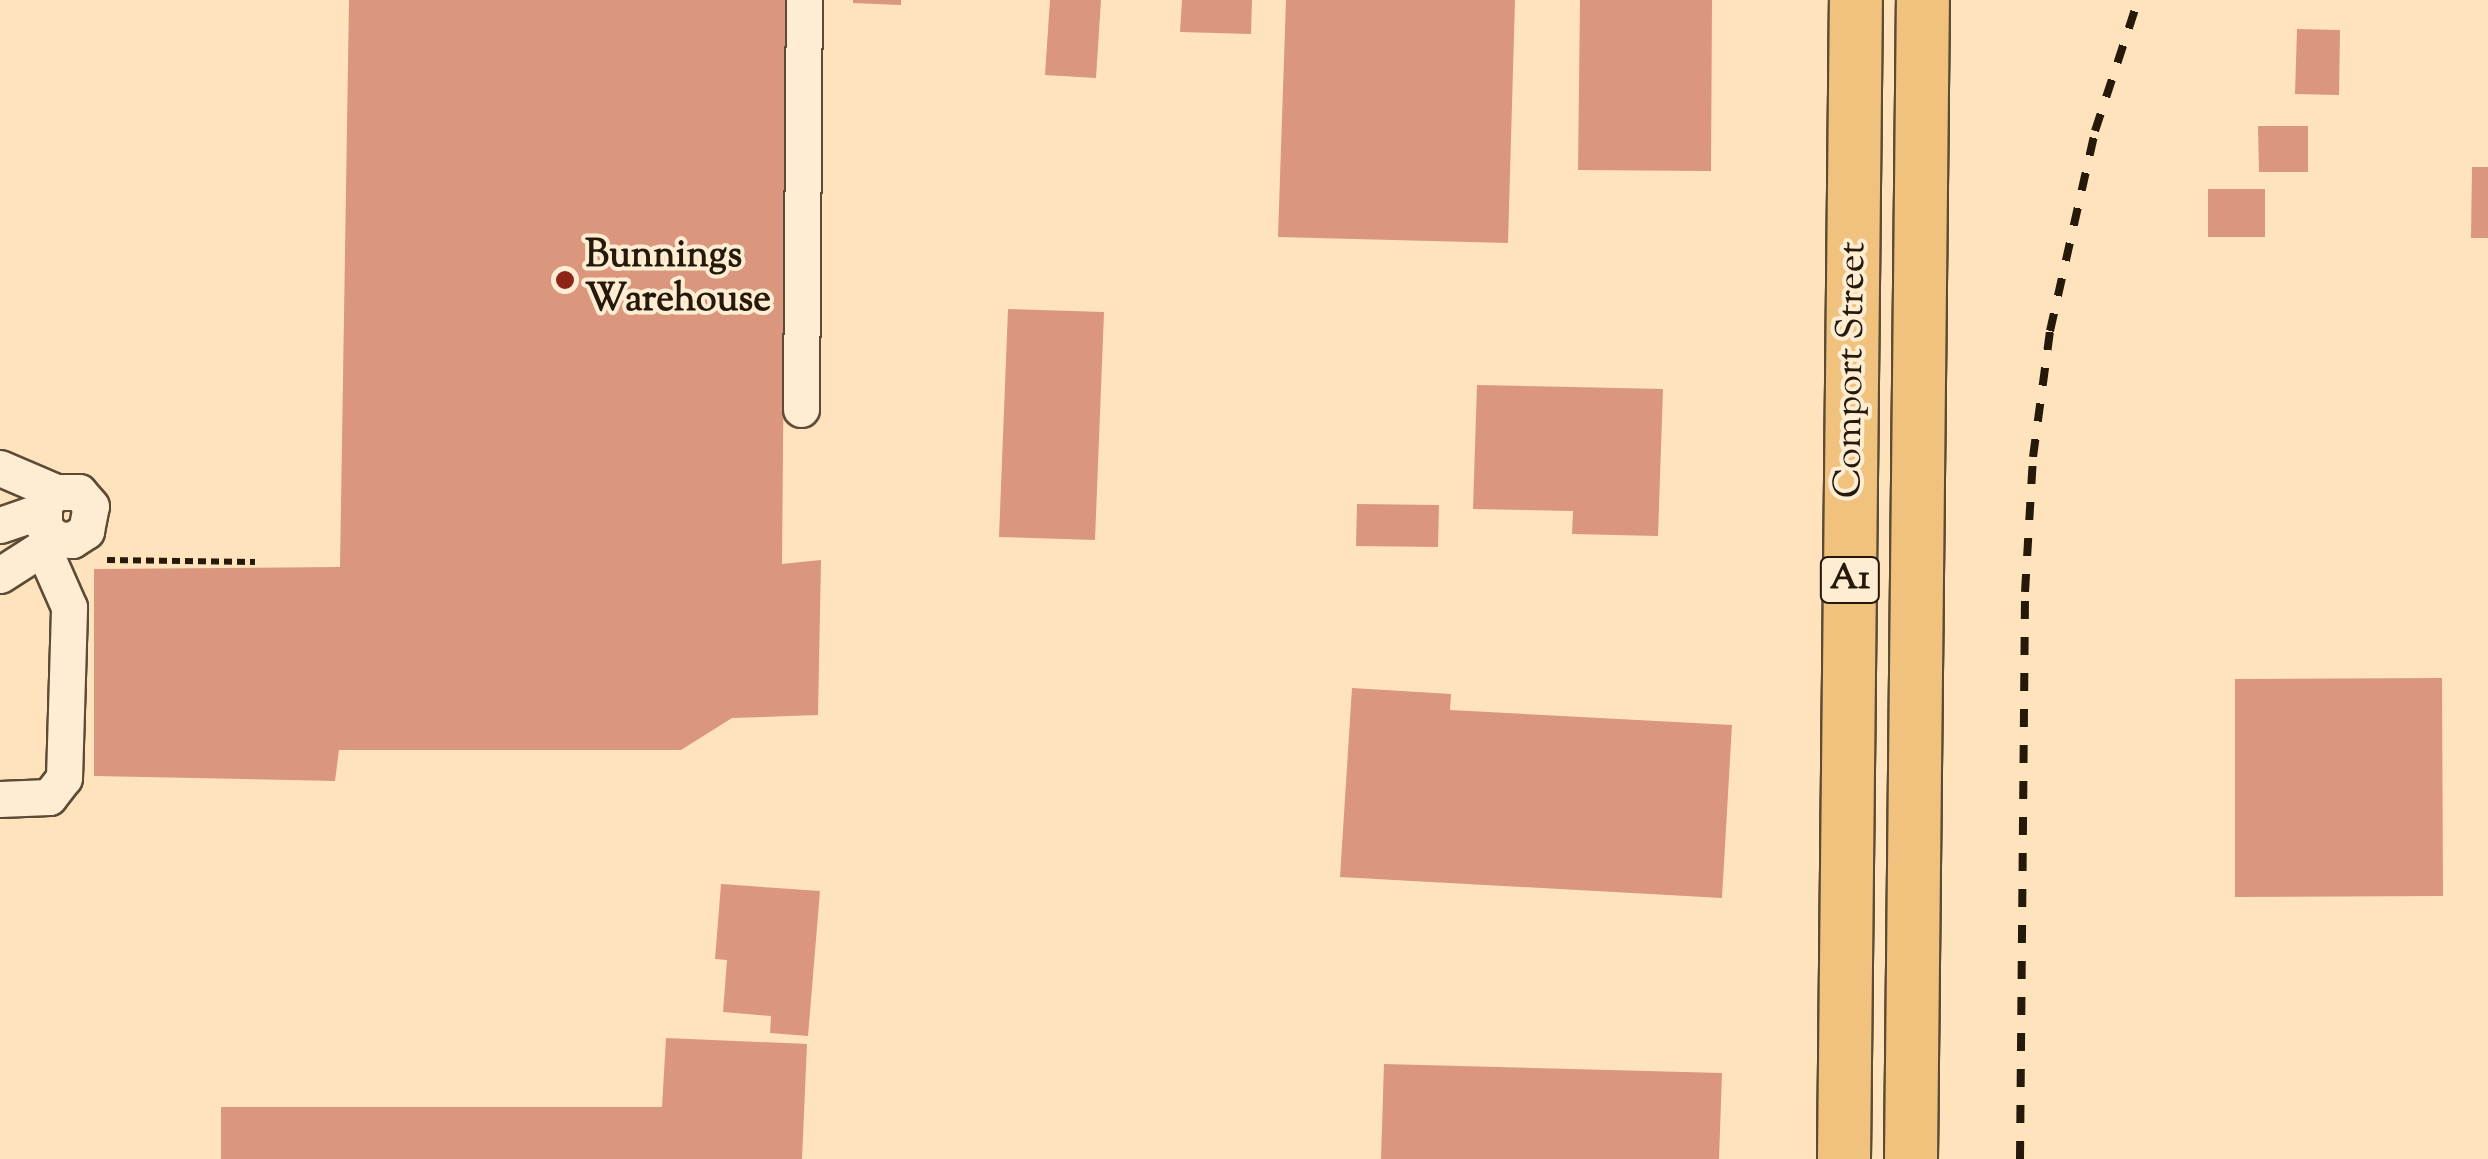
<!DOCTYPE html>
<style>
body{margin:0}
#map{position:relative;width:2488px;height:1159px;overflow:hidden;background:#ffe3bc;font-family:"Sorts Mill Goudy",serif}
div>[style]{position:absolute}
.building>*{inset:0;background:#da977e}
.path>*{height:6px;margin-top:-3px;transform-origin:0;background:repeating-linear-gradient(90deg,#25190a 0 8px,transparent 0 13px)}
.roads{filter:drop-shadow(2px 0 #5c4c36) drop-shadow(-2px 0 #5c4c36) drop-shadow(0 2px #5c4c36) drop-shadow(0 -2px #5c4c36)}
.minor>*{height:35px;margin:-17.5px;padding:0 17.5px;transform-origin:17.5px;border-radius:17.5px;background:#ffedd3}
.highway>*{height:52px;margin:-26px;padding:0 26px;transform-origin:26px;border-radius:26px;background:#f0c27e}
.rail>*{height:8px;margin-top:-4px;transform-origin:0;background:repeating-linear-gradient(90deg,#25190a 0 18px,transparent 0 36px)}
.dots>*{width:28px;height:28px;translate:-50% -50%;box-sizing:border-box;border:5px solid #ffedd3;border-radius:50%}
span{translate:-50% -50%;white-space:nowrap;text-align:center;line-height:1.15;-webkit-text-stroke:8px #ffedd3;paint-order:stroke}
.shield-label span{padding:2px 8px;background:#ffedd3;border:2px solid;border-radius:8px;-webkit-text-stroke-width:0}
.shield-label{font-size:35px;color:#25190a;font-weight:700}
.poi-label{font-size:38px;color:#25190a;font-weight:700}
.left{translate:0 -50%;text-align:left}
.street-label{font-size:38px;color:#25190a}
</style>
<div id="map">
<div class="building">
<div style="clip-path:polygon(349px 0,787px 0,782px 564px,821px 560px,818px 715px,732px 718px,681px 750px,339px 750px,335px 781px,94px 776px,94px 569px,340px 567px)"></div>
<div style="clip-path:polygon(853px 0,901px 0,901px 5px,853px 3px)"></div>
<div style="clip-path:polygon(1050px 0,1101px 0,1096px 78px,1045px 75px)"></div>
<div style="clip-path:polygon(1182px 0,1252px 0,1251px 34px,1180px 32px)"></div>
<div style="clip-path:polygon(1286px 0,1515px 0,1508px 243px,1278px 237px)"></div>
<div style="clip-path:polygon(1580px 0,1712px 0,1711px 171px,1578px 170px)"></div>
<div style="clip-path:polygon(2297px 29px,2340px 30px,2339px 95px,2295px 94px)"></div>
<div style="clip-path:polygon(2258px 126px,2308px 126px,2308px 172px,2259px 172px)"></div>
<div style="clip-path:polygon(2472px 167px,2488px 167px,2488px 238px,2471px 238px)"></div>
<div style="clip-path:polygon(2208px 189px,2265px 189px,2265px 237px,2208px 237px)"></div>
<div style="clip-path:polygon(1008px 309px,1104px 312px,1095px 540px,999px 537px)"></div>
<div style="clip-path:polygon(1477px 385px,1663px 389px,1658px 536px,1572px 534px,1573px 511px,1473px 509px)"></div>
<div style="clip-path:polygon(1357px 504px,1439px 505px,1438px 547px,1356px 546px)"></div>
<div style="clip-path:polygon(2442px 678px,2443px 896px,2235px 897px,2235px 679px)"></div>
<div style="clip-path:polygon(1352px 688px,1451px 694px,1450px 710px,1732px 725px,1722px 898px,1340px 877px)"></div>
<div style="clip-path:polygon(721px 884px,820px 891px,808px 1036px,770px 1033px,771px 1016px,723px 1012px,727px 960px,715px 959px)"></div>
<div style="clip-path:polygon(666px 1038px,807px 1044px,802px 1159px,221px 1159px,221px 1107px,662px 1107px)"></div>
<div style="clip-path:polygon(1384px 1064px,1722px 1073px,1719px 1159px,1381px 1159px)"></div>
</div>
<div class="path">
<div style="left:107px;top:560px;width:148px;rotate:0.8deg"></div>
</div>
<div class="roads">
<div class="minor">
<div style="left:801px;top:409px;width:409px;rotate:-89.6deg"></div>
<div style="left:0;top:468px;width:61px;rotate:23.2deg"></div>
<div style="left:0;top:525px;width:43px;rotate:-18.9deg"></div>
<div style="left:0;top:575px;width:67px;rotate:-32.7deg"></div>
<div style="left:56px;top:539px;width:16px;rotate:4deg"></div>
<div style="left:72px;top:540px;width:17px;rotate:-33deg"></div>
<div style="left:86px;top:531px;width:25px;rotate:-79deg"></div>
<div style="left:91px;top:506px;width:18px;rotate:-131deg"></div>
<div style="left:79px;top:492px;width:23px;rotate:180deg"></div>
<div style="left:56px;top:492px;width:16px;rotate:137deg"></div>
<div style="left:44px;top:503px;width:24px;rotate:90deg"></div>
<div style="left:44px;top:527px;width:17px;rotate:45deg"></div>
<div style="left:0;top:799px;width:49px;rotate:-2.3deg"></div>
<div style="left:49px;top:797px;width:24px;rotate:-52deg"></div>
<div style="left:64px;top:778px;width:171px;rotate:-88.3deg"></div>
<div style="left:69px;top:607px;width:64px;rotate:-113.8deg"></div>
</div>
<div class="highway">
<div style="left:1844px;top:1159px;width:1159px;rotate:-89.41deg"></div>
<div style="left:1911px;top:1159px;width:1159px;rotate:-89.41deg"></div>
</div>
</div>
<div class="rail">
<div style="left:2020px;top:1159px;width:567px;rotate:-89.49deg"></div>
<div style="left:2025px;top:592px;width:135px;rotate:-86.6deg"></div>
<div style="left:2033px;top:457px;width:127px;rotate:-82.3deg"></div>
<div style="left:2050px;top:331px;width:205px;rotate:-77.3deg"></div>
<div style="left:2095px;top:131px;width:138px;rotate:-71.8deg"></div>
</div>
<div class="dots">
<div style="left:565px;top:280px;background:#8f2418"></div>
</div>
<div class="shield-label">
<span style="left:1850px;top:580px">A1</span>
</div>
<div class="poi-label">
<span class="left" style="left:585px;top:280px">Bunnings<br>Warehouse</span>
</div>
<div class="street-label">
<span style="left:1853px;top:370px;rotate:-89deg">Comport Street</span>
</div>
</div>
